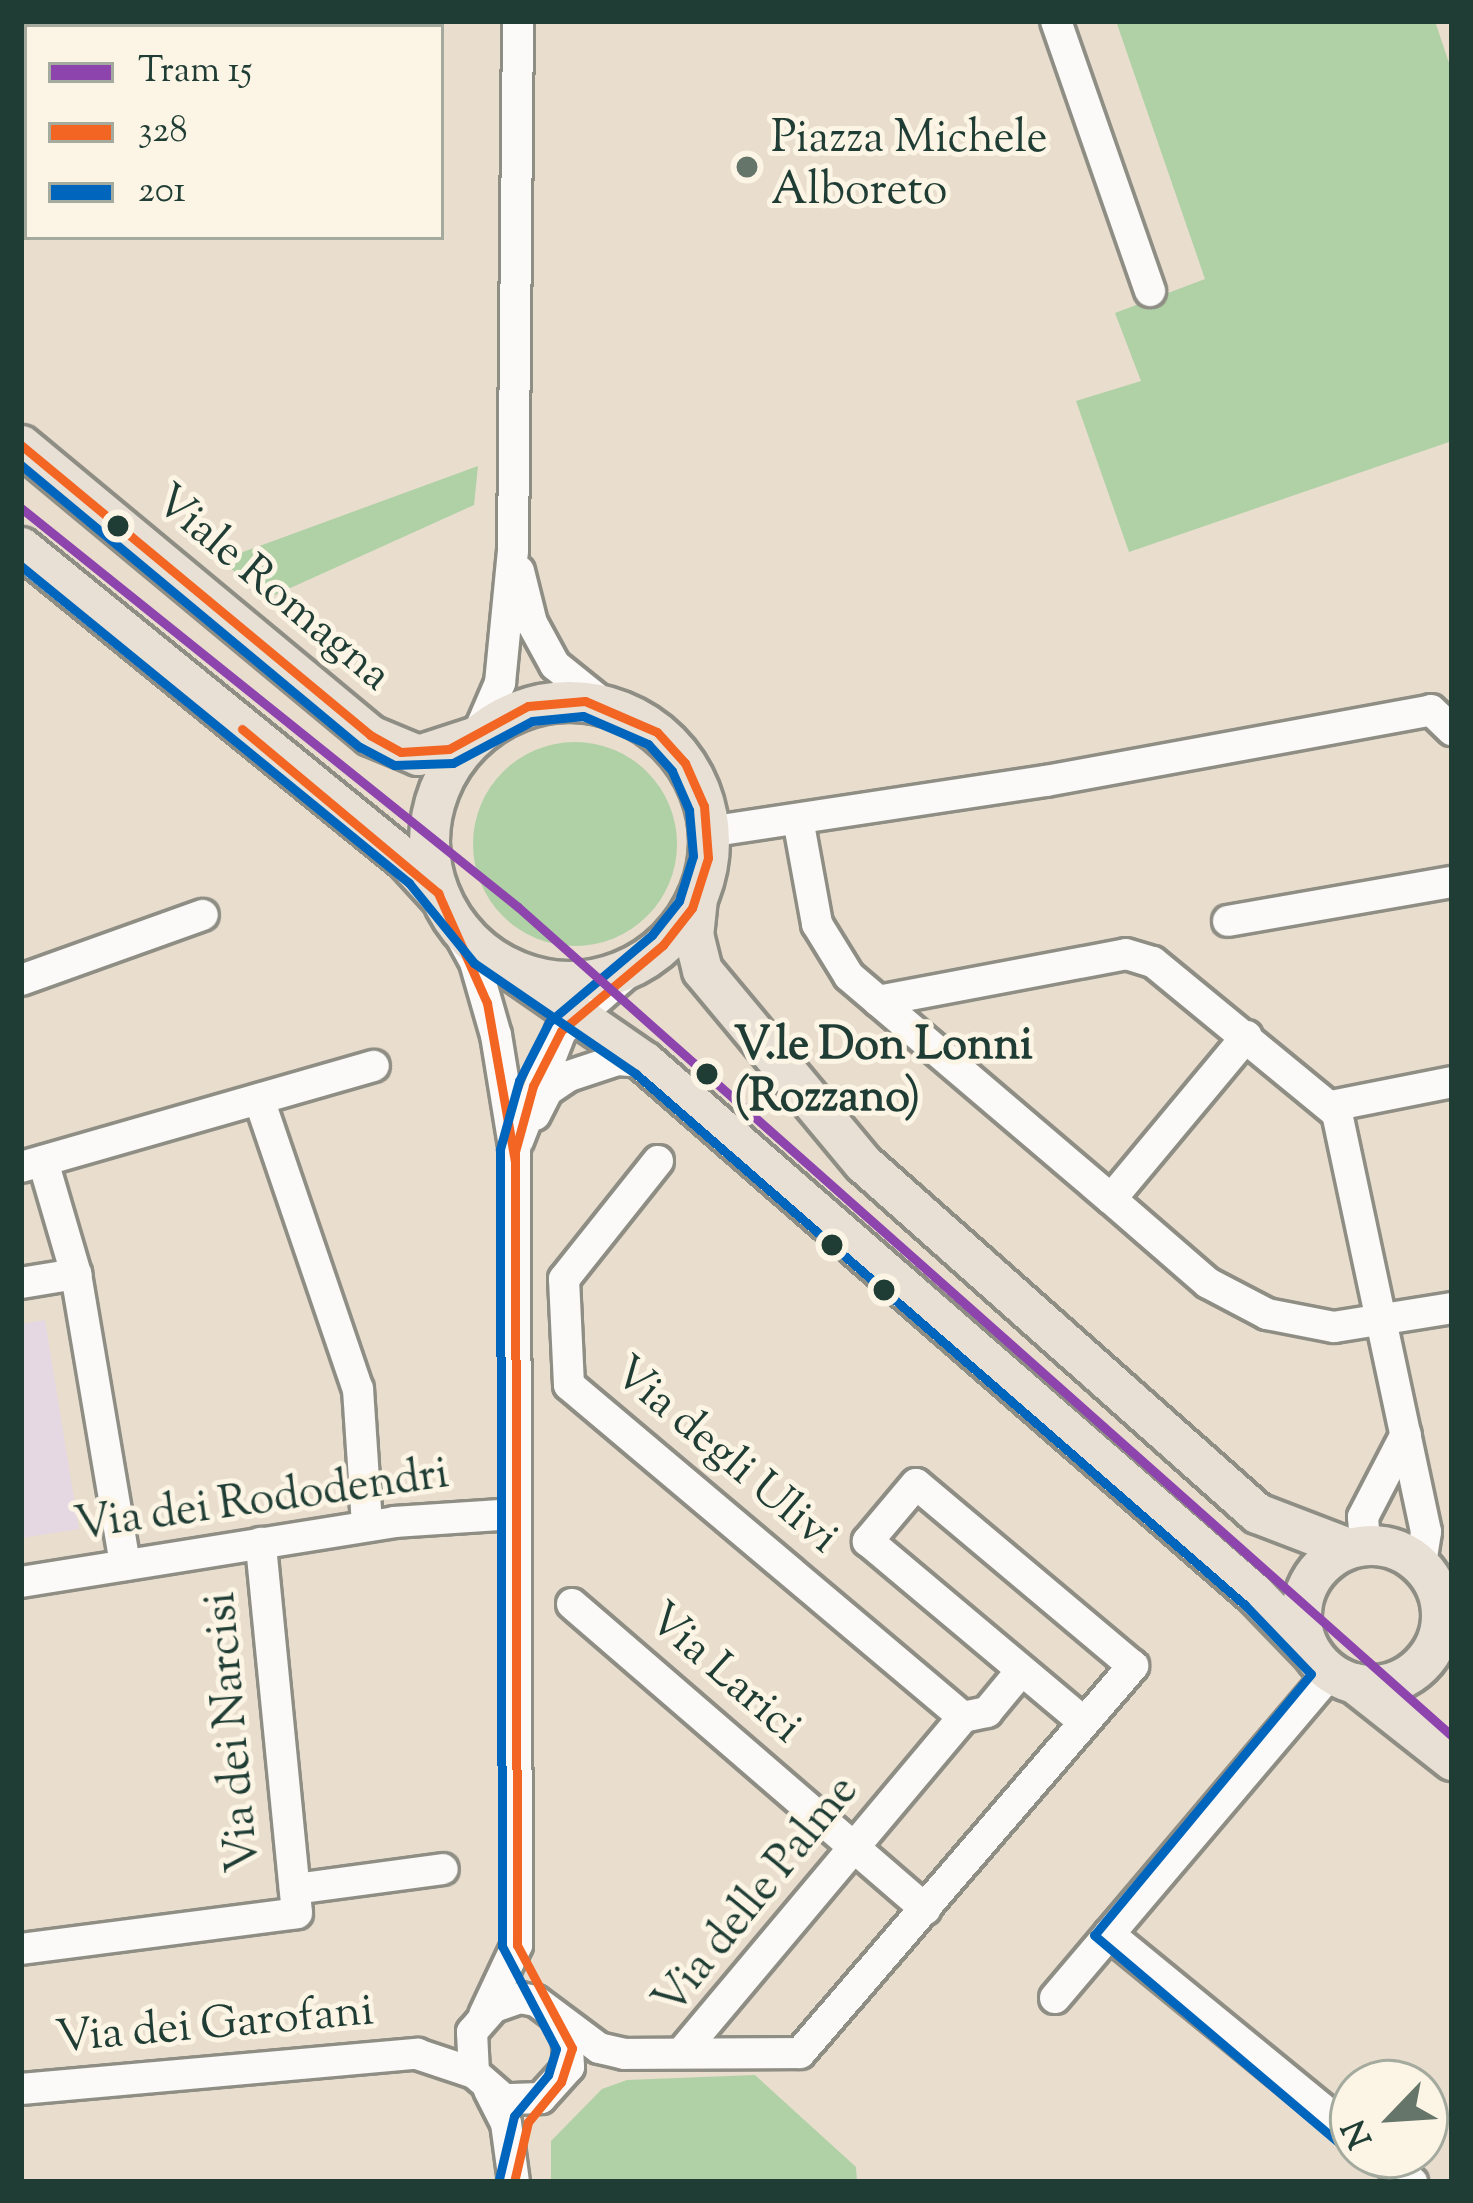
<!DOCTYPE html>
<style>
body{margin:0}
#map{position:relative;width:1473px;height:2203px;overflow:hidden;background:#e9ddce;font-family:"Sorts Mill Goudy",serif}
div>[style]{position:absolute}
.built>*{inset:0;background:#e5d8e2}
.green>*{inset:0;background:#afd1a5}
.round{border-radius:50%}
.roads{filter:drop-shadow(3px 0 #8f8e85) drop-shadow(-3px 0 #8f8e85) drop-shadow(0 3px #8f8e85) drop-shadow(0 -3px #8f8e85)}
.minor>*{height:30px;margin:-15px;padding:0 15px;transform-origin:15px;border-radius:15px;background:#fcfaf8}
.major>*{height:39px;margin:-19.5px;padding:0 19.5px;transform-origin:19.5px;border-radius:19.5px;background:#e8e0d4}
.major>.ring{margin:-19.5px;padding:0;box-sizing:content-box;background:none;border:39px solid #e8e0d4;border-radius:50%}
.bus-1>*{height:9px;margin:-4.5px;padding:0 4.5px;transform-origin:4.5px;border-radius:4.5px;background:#f26522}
.bus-2>*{height:9px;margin:-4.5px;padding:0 4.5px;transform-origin:4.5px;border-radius:4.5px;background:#0065bd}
.tram-1>*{height:9px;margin:-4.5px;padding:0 4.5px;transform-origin:4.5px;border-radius:4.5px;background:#8e44ad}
.dots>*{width:33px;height:33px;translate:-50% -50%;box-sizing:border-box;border:6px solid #fcf5e5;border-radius:50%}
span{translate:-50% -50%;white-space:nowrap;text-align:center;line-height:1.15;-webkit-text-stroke:10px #fcf5e5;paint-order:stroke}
.poi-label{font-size:45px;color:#1f3d34}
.left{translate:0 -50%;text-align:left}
.street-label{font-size:45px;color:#1f3d34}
.stop-label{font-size:45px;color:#1f3d34;font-weight:700}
.frame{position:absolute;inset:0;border:24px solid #1f3d34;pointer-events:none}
.legend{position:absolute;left:24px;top:24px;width:420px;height:216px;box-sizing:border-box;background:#fcf5e5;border:3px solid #a4ab9e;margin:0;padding:15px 21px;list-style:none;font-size:36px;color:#1f3d34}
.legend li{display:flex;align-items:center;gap:24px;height:60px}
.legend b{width:60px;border:3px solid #a4ab9e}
.north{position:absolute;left:1329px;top:2059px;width:120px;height:120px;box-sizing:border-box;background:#fcf5e5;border:3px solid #a4ab9e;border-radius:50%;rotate:245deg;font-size:33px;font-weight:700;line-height:48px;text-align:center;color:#1f3d34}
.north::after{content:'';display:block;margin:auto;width:42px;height:54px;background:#66756a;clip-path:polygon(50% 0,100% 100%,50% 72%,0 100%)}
</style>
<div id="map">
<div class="built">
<div style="clip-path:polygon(45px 1320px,79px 1529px,21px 1538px,21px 1324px)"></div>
</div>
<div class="green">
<div style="clip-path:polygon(1116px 21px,1435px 21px,1452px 72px,1452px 441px,1129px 552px,1076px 401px,1141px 381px,1115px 313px,1205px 279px)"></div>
<div style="clip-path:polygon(478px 466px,474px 505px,266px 599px,221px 560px)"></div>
<div class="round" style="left:473px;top:742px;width:204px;height:204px"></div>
<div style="clip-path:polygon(755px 2075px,856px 2167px,857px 2182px,551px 2182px,551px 2141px,602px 2089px,627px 2080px)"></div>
</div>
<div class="roads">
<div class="minor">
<div style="left:1056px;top:21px;width:286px;rotate:70.8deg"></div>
<div style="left:519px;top:571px;width:54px;rotate:76deg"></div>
<div style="left:532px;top:623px;width:48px;rotate:61.3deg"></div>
<div style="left:555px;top:665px;width:65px;rotate:38.8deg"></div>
<div style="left:478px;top:734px;width:56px;rotate:-66.7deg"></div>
<div style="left:500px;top:683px;width:133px;rotate:-84.4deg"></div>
<div style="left:513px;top:551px;width:530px;rotate:-89.46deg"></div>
<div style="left:798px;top:819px;width:107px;rotate:79.7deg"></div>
<div style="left:817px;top:924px;width:61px;rotate:58.4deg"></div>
<div style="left:849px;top:976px;width:344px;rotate:40.4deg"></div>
<div style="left:1111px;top:1199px;width:212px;rotate:-50.2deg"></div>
<div style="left:708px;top:832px;width:342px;rotate:-8.6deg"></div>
<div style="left:1046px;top:781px;width:391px;rotate:-10.4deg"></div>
<div style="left:1431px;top:710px;width:29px;rotate:44deg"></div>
<div style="left:445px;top:907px;width:63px;rotate:61.4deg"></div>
<div style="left:475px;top:962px;width:76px;rotate:74deg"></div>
<div style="left:496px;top:1035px;width:119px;rotate:80.8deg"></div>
<div style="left:515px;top:1152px;width:793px;rotate:89.86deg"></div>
<div style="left:517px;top:1945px;width:77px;rotate:115.2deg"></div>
<div style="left:1228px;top:921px;width:227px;rotate:-9.9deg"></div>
<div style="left:21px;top:980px;width:193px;rotate:-19.7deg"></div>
<div style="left:878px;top:1001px;width:252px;rotate:-10.7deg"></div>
<div style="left:1126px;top:954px;width:28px;rotate:17deg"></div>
<div style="left:1153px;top:962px;width:238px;rotate:39.4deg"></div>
<div style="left:1337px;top:1113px;width:428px;rotate:78deg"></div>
<div style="left:1426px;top:1532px;width:33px;rotate:99deg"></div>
<div style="left:259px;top:1099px;width:306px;rotate:71.2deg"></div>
<div style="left:358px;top:1389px;width:137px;rotate:86.2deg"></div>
<div style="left:1331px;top:1106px;width:123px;rotate:-11.2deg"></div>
<div style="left:535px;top:1115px;width:28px;rotate:-63deg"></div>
<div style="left:548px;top:1090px;width:25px;rotate:-34deg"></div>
<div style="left:569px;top:1076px;width:51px;rotate:-18.4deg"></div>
<div style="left:617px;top:1060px;width:28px;rotate:4deg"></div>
<div style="left:518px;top:1141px;width:118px;rotate:-68.6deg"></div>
<div style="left:561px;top:1031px;width:108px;rotate:-41.2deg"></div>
<div style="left:43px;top:1161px;width:118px;rotate:73.7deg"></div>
<div style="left:76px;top:1274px;width:295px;rotate:80.4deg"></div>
<div style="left:658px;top:1161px;width:151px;rotate:128.5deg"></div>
<div style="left:564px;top:1279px;width:106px;rotate:87.3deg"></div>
<div style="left:569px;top:1385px;width:515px;rotate:40.12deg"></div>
<div style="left:21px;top:1167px;width:367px;rotate:-16deg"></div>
<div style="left:1111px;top:1199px;width:128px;rotate:40.9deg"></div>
<div style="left:1208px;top:1283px;width:67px;rotate:27.7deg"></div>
<div style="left:1267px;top:1314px;width:68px;rotate:11deg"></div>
<div style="left:1334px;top:1327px;width:120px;rotate:-9.1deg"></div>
<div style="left:21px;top:1283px;width:56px;rotate:-9.3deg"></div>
<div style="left:1365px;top:1545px;width:28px;rotate:-94deg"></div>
<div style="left:1363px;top:1517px;width:93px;rotate:-62.6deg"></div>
<div style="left:21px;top:1582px;width:378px;rotate:-9.1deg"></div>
<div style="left:394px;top:1522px;width:122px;rotate:-3.8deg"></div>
<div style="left:572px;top:1604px;width:467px;rotate:40.8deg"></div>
<div style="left:295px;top:1889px;width:149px;rotate:-7.7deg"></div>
<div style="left:1109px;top:1934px;width:315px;rotate:39.3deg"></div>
<div style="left:21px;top:1949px;width:278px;rotate:-7.4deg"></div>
<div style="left:297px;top:1913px;width:372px;rotate:-95.6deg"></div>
<div style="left:1055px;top:1998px;width:426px;rotate:-49.7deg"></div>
<div style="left:567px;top:2029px;width:38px;rotate:87deg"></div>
<div style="left:569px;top:2067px;width:42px;rotate:132.1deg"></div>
<div style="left:541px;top:2098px;width:37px;rotate:178deg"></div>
<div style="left:504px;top:2099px;width:40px;rotate:-139deg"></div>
<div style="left:474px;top:2073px;width:41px;rotate:-92.8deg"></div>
<div style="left:472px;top:2032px;width:33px;rotate:-49deg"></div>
<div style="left:494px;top:2007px;width:28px;rotate:-19deg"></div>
<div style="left:520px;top:1998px;width:16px;rotate:11deg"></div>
<div style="left:536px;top:2001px;width:79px;rotate:36.7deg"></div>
<div style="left:599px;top:2048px;width:26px;rotate:13deg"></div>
<div style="left:624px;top:2054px;width:176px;rotate:-0.3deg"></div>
<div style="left:800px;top:2053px;width:511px;rotate:-49.29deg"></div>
<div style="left:1133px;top:1666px;width:283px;rotate:-140deg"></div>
<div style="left:916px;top:1484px;width:75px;rotate:130.1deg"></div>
<div style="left:868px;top:1541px;width:282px;rotate:40deg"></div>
<div style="left:683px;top:2051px;width:436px;rotate:-50deg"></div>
<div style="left:963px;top:1717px;width:25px;rotate:-12deg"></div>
<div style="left:987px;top:1712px;width:53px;rotate:-50.3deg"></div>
<div style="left:21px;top:2089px;width:398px;rotate:-5.1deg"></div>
<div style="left:417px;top:2054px;width:60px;rotate:18.4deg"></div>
<div style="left:489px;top:2090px;width:37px;rotate:63deg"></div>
<div style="left:506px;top:2123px;width:60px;rotate:82.3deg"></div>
<div style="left:1379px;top:2155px;width:43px;rotate:39.3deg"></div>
</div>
<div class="major">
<div style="left:21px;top:445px;width:454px;rotate:39.7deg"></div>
<div style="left:370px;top:735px;width:52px;rotate:22.6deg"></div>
<div style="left:418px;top:755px;width:58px;rotate:-18.1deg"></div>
<div style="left:21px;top:547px;width:499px;rotate:39.1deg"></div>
<div style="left:408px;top:862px;width:47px;rotate:47.6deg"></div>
<div class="ring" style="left:429px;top:701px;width:241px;height:241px"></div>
<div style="left:697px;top:898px;width:36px;rotate:96deg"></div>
<div style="left:693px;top:934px;width:37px;rotate:76deg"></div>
<div style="left:702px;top:970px;width:251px;rotate:50.2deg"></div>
<div style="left:863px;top:1163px;width:527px;rotate:41.62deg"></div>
<div style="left:1257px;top:1513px;width:97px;rotate:21deg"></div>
<div style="left:506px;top:966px;width:169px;rotate:34.6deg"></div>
<div style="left:645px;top:1062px;width:809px;rotate:41.09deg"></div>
<div style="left:1255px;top:1594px;width:82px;rotate:46deg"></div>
<div class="ring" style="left:1301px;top:1545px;width:101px;height:101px"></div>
<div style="left:1354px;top:1683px;width:125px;rotate:38.2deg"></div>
</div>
</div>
<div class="bus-1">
<div style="left:21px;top:445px;width:454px;rotate:39.7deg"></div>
<div style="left:370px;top:735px;width:35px;rotate:29deg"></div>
<div style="left:401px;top:752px;width:48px;rotate:-3.6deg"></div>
<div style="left:449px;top:749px;width:90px;rotate:-28.6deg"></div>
<div style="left:528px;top:706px;width:57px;rotate:-5deg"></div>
<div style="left:585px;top:701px;width:78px;rotate:23.3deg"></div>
<div style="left:657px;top:732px;width:42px;rotate:47.9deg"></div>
<div style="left:685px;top:763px;width:47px;rotate:66.2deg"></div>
<div style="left:704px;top:806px;width:52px;rotate:85.6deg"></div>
<div style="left:708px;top:858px;width:52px;rotate:107.7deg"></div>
<div style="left:692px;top:908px;width:47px;rotate:128.1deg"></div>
<div style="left:663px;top:945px;width:133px;rotate:139.9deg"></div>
<div style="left:561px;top:1031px;width:62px;rotate:117deg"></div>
<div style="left:533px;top:1086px;width:68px;rotate:105.3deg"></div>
<div style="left:515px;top:1152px;width:793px;rotate:89.86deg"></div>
<div style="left:517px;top:1945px;width:117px;rotate:61.9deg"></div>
<div style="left:572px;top:2048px;width:36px;rotate:108deg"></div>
<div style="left:561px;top:2082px;width:52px;rotate:129.5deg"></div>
<div style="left:528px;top:2122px;width:62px;rotate:103.1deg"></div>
<div style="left:242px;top:729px;width:256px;rotate:39.9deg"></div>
<div style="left:438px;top:893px;width:120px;rotate:66deg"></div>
<div style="left:487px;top:1003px;width:160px;rotate:80deg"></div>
</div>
<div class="bus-2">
<div style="left:21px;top:465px;width:441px;rotate:39.8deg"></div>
<div style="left:360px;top:747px;width:38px;rotate:28deg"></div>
<div style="left:394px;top:765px;width:59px;rotate:-1.9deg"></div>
<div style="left:453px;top:763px;width:89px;rotate:-28deg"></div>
<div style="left:532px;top:721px;width:51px;rotate:-5.6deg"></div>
<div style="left:583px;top:716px;width:71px;rotate:23.3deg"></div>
<div style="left:648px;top:744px;width:36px;rotate:48deg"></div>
<div style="left:672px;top:771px;width:43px;rotate:66.4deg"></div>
<div style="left:689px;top:810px;width:46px;rotate:85deg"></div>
<div style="left:693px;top:856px;width:47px;rotate:107.3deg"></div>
<div style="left:679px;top:901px;width:43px;rotate:128.5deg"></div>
<div style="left:652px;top:935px;width:135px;rotate:139.8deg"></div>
<div style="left:549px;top:1022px;width:66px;rotate:117deg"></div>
<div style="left:519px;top:1081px;width:71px;rotate:105.6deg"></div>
<div style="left:500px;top:1149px;width:797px;rotate:89.86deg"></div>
<div style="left:502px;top:1946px;width:116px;rotate:62.3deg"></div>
<div style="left:556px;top:2049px;width:27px;rotate:107deg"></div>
<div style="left:548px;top:2075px;width:53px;rotate:129.7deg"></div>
<div style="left:514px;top:2116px;width:65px;rotate:103.4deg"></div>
<div style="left:21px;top:566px;width:501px;rotate:39.25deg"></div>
<div style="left:409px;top:883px;width:103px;rotate:50.9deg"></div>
<div style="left:474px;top:963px;width:196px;rotate:34.4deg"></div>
<div style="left:636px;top:1074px;width:808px;rotate:41.09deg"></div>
<div style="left:1245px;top:1605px;width:95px;rotate:46.3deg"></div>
<div style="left:1311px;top:1674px;width:339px;rotate:129.7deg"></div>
<div style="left:1094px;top:1935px;width:326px;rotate:40.3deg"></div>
</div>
<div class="tram-1">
<div style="left:21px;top:508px;width:637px;rotate:38.76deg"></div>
<div style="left:518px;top:907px;width:1249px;rotate:41.59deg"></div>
</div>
<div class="dots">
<div style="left:747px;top:167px;background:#66756a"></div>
<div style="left:118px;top:526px;background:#1f3d34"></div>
<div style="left:707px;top:1074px;background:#1f3d34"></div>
<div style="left:832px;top:1245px;background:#1f3d34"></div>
<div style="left:884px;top:1290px;background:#1f3d34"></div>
</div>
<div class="poi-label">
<span class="left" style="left:771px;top:167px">Piazza Michele<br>Alboreto</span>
</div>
<div class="street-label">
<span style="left:271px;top:590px;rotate:40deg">Viale Romagna</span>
<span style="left:724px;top:1457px;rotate:40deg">Via degli Ulivi</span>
<span style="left:262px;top:1502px;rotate:-8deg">Via dei Rododendri</span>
<span style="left:723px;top:1675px;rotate:41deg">Via Larici</span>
<span style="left:235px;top:1732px;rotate:-95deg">Via dei Narcisi</span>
<span style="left:758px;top:1897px;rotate:-51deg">Via delle Palme</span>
<span style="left:215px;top:2027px;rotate:-5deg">Via dei Garofani</span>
</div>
<div class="stop-label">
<span class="left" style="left:734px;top:1074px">V.le Don Lonni<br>(Rozzano)</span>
</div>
<div class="frame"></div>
<ul class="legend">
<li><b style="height:15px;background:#8e44ad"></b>Tram 15</li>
<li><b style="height:15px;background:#f26522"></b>328</li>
<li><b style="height:15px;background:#0065bd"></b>201</li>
</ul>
<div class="north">N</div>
</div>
